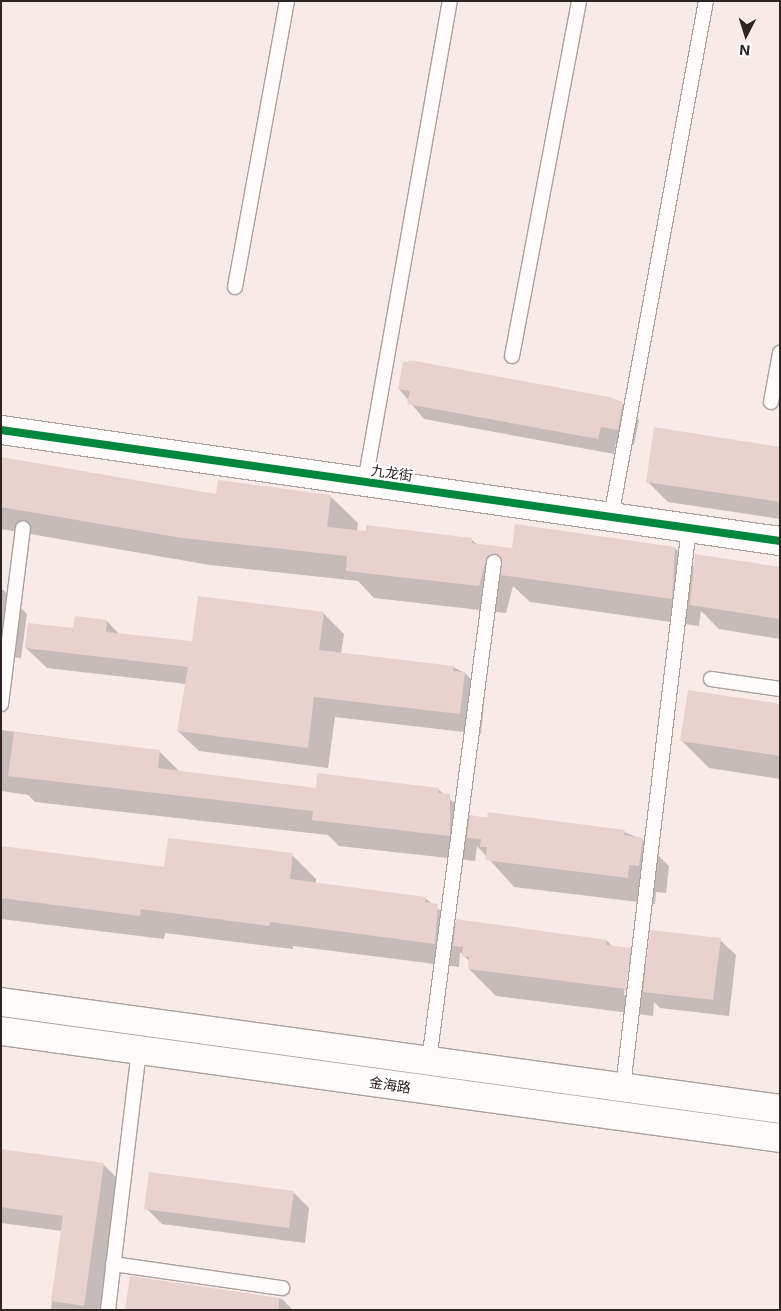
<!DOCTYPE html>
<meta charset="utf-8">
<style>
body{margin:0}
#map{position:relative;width:781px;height:1311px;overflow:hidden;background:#f8eae6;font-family:Inter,"Noto Sans SC",sans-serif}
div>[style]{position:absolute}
.shadow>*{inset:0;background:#0003}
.building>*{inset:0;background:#e9d2cd}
.roads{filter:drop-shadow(1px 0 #aaa09d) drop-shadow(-1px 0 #aaa09d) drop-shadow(0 1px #aaa09d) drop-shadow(0 -1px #aaa09d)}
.lane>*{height:14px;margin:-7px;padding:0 7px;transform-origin:7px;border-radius:7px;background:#fefcfb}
.street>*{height:28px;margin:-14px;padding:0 14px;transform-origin:14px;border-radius:14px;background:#fefcfb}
.secondary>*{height:28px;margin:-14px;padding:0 14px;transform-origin:14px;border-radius:14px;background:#fefcfb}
.cycleway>*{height:8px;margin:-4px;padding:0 4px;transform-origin:4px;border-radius:4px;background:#00873e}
span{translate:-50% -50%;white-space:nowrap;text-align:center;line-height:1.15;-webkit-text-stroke:4px #fff;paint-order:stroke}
.street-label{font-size:14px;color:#2e2523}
.frame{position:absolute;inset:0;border:2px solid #2e2523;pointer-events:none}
.north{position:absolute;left:721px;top:10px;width:50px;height:50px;-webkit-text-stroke:4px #fff;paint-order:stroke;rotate:185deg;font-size:14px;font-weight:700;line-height:20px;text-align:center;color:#2e2523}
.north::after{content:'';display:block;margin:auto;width:18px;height:22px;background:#2e2523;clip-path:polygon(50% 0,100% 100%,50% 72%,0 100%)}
</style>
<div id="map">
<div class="shadow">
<div style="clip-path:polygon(399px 389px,623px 404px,639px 420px,634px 445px,616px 442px,614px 454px,424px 419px)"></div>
<div style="clip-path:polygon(780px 448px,780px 519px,668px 502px,647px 481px)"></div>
<div style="clip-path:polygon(1px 460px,217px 495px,330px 496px,358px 523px,357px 531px,472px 540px,478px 545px,513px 550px,675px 548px,695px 568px,780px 569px,780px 639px,719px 629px,701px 611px,699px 626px,530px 602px,513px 586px,506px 613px,374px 598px,358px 581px,210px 565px,1px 529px)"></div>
<div style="clip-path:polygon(1px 588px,27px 614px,21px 658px,1px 656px)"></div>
<div style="clip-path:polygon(323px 613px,344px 634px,341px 654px,453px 667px,465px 673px,485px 694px,481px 734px,335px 717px,328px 768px,199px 751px,178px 731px,186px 684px,47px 668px,26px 648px,107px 621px,120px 635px,194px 643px)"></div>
<div style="clip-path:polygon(780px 705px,780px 779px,709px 768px,682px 741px)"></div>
<div style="clip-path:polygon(1px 730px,159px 751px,180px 772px,317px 789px,438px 789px,470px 816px,624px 832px,642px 839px,669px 866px,666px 893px,656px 892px,655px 904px,514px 887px,477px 846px,475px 861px,339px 846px,328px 835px,35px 802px,28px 795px,1px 791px)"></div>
<div style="clip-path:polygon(evenodd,1px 847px,165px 868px,292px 855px,316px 879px,316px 884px,425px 898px,457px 924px,607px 941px,613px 947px,630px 950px,647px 967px,720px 940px,736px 955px,729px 1016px,660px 1008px,654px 1002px,653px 1016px,496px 996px,469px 969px,470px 962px,460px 952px,459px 967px,293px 946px,293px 949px,165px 933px,164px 939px,1px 919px,1px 847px,627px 964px,630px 967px,626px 995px,624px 995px,627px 964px)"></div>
<div style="clip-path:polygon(1px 1152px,103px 1164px,123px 1184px,105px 1310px,51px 1310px,62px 1231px,1px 1223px)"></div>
<div style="clip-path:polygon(293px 1192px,309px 1208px,305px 1243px,162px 1224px,146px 1208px)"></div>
<div style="clip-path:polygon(131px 1278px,282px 1299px,293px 1310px,127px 1310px)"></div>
</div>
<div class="building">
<div style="clip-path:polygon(415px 361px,609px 397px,623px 402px,618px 430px,601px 427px,598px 439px,407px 404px,410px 391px,398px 389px,403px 362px)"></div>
<div style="clip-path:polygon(654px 427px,780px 447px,780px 502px,646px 482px)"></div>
<div style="clip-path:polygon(1px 457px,216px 494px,218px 480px,331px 495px,327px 527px,366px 531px,366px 525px,472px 538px,472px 543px,512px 548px,515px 524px,675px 547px,672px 599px,501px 575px,502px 559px,496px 553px,487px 557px,479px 586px,346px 571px,347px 556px,182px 538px,1px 507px)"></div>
<div style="clip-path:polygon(695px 554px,780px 567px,780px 619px,690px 605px)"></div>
<div style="clip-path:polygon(198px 596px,324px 612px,319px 650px,454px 666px,453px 671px,465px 672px,460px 714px,314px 697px,308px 748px,177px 731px,188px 667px,25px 648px,28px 623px,73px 628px,75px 616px,107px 620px,106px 632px,192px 641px)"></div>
<div style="clip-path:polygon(688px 690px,780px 704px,780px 756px,680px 741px)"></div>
<div style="clip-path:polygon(14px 732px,160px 750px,158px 768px,316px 788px,317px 773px,439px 788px,438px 793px,450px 794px,450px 836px,312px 820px,313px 811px,8px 776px)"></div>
<div style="clip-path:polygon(488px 812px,625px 830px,624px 835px,643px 838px,639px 866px,629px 865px,628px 878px,485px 860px,487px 847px,480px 847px,481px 839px,467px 838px,470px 815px,487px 818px)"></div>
<div style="clip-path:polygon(168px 838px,293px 853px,290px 879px,426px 897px,425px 902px,438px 904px,435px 944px,270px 922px,269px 926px,141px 909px,140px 916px,1px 898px,1px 846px,164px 867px)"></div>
<div style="clip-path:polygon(456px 919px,607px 940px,606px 945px,631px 948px,626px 989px,468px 969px,469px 957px,462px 956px,463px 947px,453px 946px)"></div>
<div style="clip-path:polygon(650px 930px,721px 938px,713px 1000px,643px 992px)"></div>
<div style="clip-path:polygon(1px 1149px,104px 1163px,84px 1306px,51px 1301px,63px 1216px,1px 1207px)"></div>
<div style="clip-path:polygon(149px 1172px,294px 1191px,289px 1228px,144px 1209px)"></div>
<div style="clip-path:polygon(130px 1276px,279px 1298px,279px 1310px,125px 1310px)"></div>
</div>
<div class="roads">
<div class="lane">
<div style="left:235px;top:287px;width:291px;rotate:-79.7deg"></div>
<div style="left:512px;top:356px;width:361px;rotate:-79.3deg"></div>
<div style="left:771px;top:402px;width:50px;rotate:-79.6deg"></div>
<div style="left:365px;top:482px;width:488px;rotate:-80deg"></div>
<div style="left:611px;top:517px;width:525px;rotate:-79.57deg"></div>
<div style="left:711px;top:679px;width:70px;rotate:8.2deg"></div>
<div style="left:1px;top:704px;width:177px;rotate:-82.9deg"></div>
<div style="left:429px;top:1061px;width:503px;rotate:-82.58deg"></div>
<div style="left:623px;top:1087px;width:563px;rotate:-83.27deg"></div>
<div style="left:113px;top:1264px;width:171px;rotate:8.1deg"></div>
<div style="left:108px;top:1310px;width:262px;rotate:-83.2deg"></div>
</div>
<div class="street">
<div style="left:1px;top:430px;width:787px;rotate:8.11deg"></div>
</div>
<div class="secondary">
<div style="left:1px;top:1002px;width:786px;rotate:7.82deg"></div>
<div style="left:1px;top:1031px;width:786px;rotate:7.82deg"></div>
</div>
</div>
<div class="cycleway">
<div style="left:1px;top:430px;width:787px;rotate:8.11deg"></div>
</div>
<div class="street-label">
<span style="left:392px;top:473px;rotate:8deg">九龙街</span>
<span style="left:390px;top:1085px;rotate:8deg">金海路</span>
</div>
<div class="frame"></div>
<div class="north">N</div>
</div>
